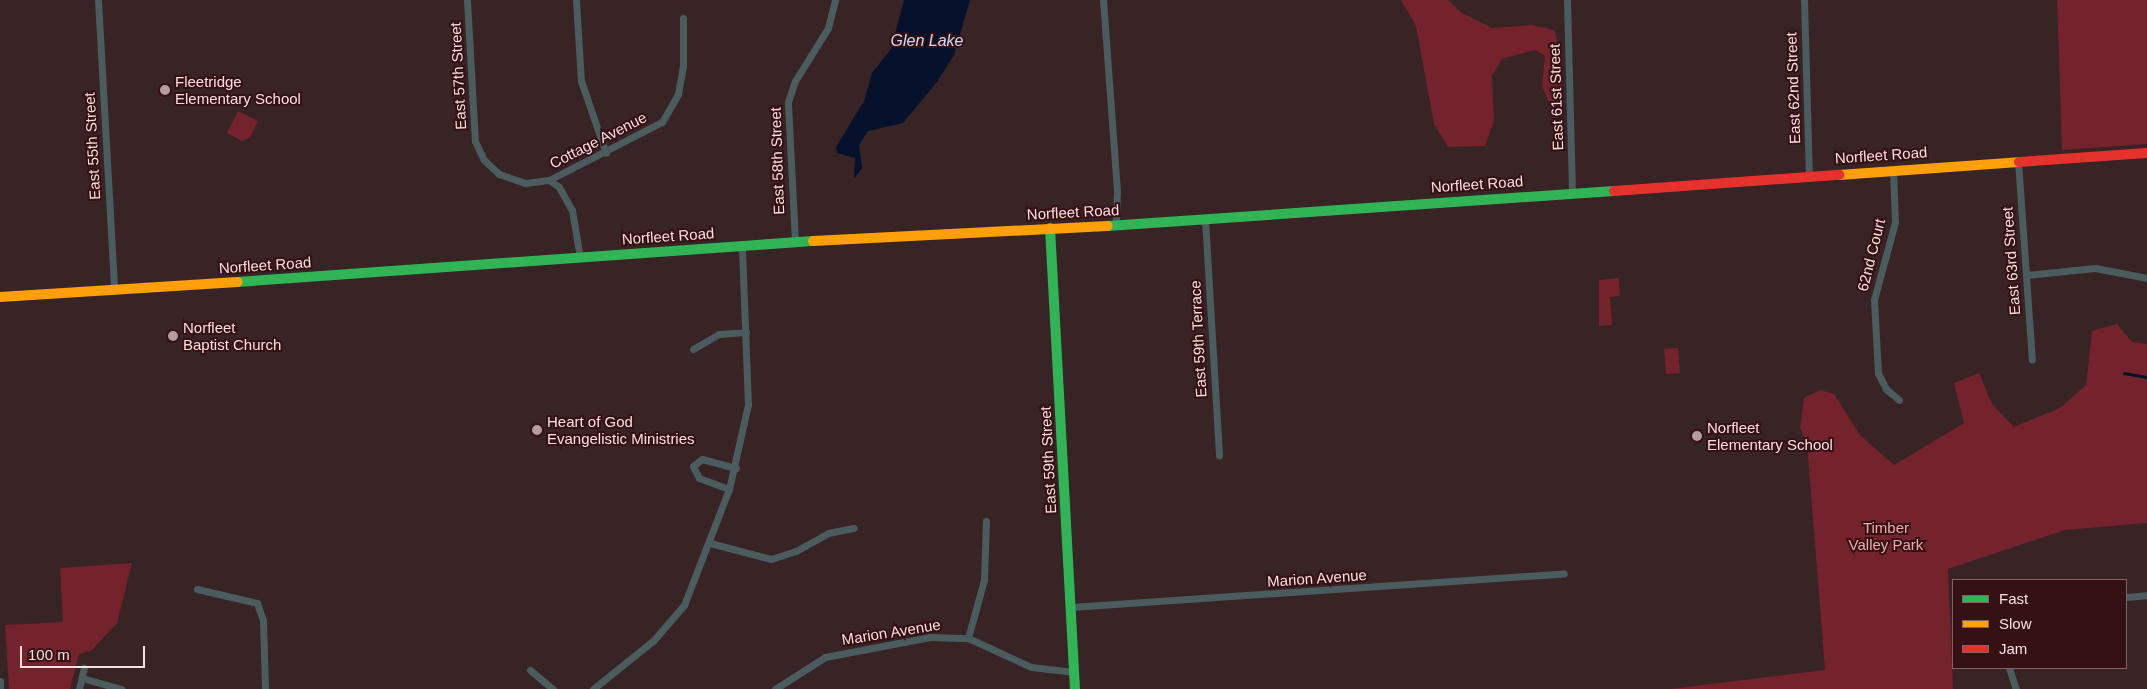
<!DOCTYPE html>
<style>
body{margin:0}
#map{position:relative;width:2147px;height:689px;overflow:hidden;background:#382325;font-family:Arial,sans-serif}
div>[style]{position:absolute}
.green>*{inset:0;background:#74222b}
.water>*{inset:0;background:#06122c}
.stream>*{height:2.5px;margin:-1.25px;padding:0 1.25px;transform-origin:1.25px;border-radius:1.25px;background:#06122c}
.street>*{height:7px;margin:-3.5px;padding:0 3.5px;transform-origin:3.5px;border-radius:3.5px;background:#4a5c5e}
.fast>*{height:10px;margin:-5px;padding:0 5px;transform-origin:5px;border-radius:5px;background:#30b455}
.slow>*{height:10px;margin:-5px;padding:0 5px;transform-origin:5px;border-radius:5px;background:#ff9f0a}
.jam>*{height:10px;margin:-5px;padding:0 5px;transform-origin:5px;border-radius:5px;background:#e5322d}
.dots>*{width:14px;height:14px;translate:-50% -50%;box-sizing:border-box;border:2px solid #351114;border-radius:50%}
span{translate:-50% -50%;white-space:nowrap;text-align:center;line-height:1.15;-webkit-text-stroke:4px #351114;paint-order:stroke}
.street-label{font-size:15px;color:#f9dfdf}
.poi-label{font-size:15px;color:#f9dfdf}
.left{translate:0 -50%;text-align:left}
.park-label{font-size:15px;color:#ecacac}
.water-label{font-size:16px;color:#ccdcf5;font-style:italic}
.legend{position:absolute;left:1952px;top:579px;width:175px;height:90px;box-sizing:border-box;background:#351114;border:1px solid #836365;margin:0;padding:6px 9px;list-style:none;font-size:15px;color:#f9dfdf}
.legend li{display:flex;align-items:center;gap:10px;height:25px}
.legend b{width:25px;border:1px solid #836365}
.scale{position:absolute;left:20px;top:646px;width:125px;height:22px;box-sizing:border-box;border:2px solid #f9dfdf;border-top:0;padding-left:6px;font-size:15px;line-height:18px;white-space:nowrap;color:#f9dfdf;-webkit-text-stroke:4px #351114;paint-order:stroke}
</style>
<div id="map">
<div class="green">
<div style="clip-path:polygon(1401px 0,1448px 0,1462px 13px,1492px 28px,1532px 25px,1554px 30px,1560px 49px,1562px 106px,1552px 110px,1542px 86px,1545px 56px,1535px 50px,1502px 59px,1492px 76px,1494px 121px,1485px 146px,1448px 147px,1434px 124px,1416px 26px)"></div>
<div style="clip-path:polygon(2057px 0,2147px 0,2147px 144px,2062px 150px)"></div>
<div style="clip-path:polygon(238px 111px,258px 121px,250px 138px,242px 141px,227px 133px)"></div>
<div style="clip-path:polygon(1619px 278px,1620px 296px,1610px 297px,1612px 325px,1599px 326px,1599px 280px)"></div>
<div style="clip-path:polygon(2117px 324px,2132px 342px,2147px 344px,2147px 523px,2065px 530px,1948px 569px,1953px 689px,1670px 689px,1825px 670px,1807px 444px,1800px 428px,1804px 398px,1820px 390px,1834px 394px,1860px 435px,1894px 465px,1964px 423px,1954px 383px,1979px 373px,1992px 404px,2014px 427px,2060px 408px,2086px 385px,2092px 331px)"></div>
<div style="clip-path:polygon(1678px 348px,1680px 373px,1666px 374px,1664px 349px)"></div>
<div style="clip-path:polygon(132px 563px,117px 623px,91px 651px,79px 654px,70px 689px,9px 689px,5px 625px,63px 622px,60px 568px)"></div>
</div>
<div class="water">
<div style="clip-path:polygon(904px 0,970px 0,954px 55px,937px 82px,903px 123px,868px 131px,859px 145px,862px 168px,854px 179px,855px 158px,837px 153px,836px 147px,864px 101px,872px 73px,891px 49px)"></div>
</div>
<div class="stream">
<div style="left:2124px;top:373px;width:23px;rotate:10deg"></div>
</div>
<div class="street">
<div style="left:98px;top:0;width:290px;rotate:86.8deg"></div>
<div style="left:467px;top:0;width:141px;rotate:86.8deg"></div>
<div style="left:475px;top:141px;width:21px;rotate:65deg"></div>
<div style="left:484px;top:160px;width:21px;rotate:43deg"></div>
<div style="left:499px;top:174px;width:28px;rotate:19deg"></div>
<div style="left:525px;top:183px;width:24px;rotate:-7deg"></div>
<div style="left:549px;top:180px;width:127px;rotate:-27.2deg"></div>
<div style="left:662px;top:122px;width:32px;rotate:-60deg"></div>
<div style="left:678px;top:94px;width:27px;rotate:-80deg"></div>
<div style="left:683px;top:67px;width:49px;rotate:-90deg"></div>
<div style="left:576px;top:0;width:81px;rotate:86.5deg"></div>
<div style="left:581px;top:81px;width:76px;rotate:70.9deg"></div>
<div style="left:1103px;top:0;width:191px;rotate:85.8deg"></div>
<div style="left:1117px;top:190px;width:36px;rotate:92deg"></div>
<div style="left:1567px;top:0;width:192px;rotate:88.5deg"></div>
<div style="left:1804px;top:0;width:175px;rotate:88.4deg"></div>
<div style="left:2018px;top:161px;width:199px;rotate:86deg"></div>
<div style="left:1893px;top:170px;width:52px;rotate:87.8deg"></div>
<div style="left:1895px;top:222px;width:81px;rotate:105.1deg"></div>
<div style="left:1874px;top:300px;width:73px;rotate:86.9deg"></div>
<div style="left:1878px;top:373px;width:18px;rotate:63deg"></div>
<div style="left:1886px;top:389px;width:17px;rotate:40deg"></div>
<div style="left:549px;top:180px;width:12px;rotate:35deg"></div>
<div style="left:559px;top:187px;width:26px;rotate:61deg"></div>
<div style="left:572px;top:210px;width:49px;rotate:80.5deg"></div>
<div style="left:1205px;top:219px;width:237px;rotate:86.6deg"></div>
<div style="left:795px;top:242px;width:140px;rotate:-92.9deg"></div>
<div style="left:788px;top:102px;width:22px;rotate:-72deg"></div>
<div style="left:795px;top:81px;width:62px;rotate:-58.1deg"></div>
<div style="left:828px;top:28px;width:29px;rotate:-76deg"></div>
<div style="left:2026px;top:275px;width:69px;rotate:-5.8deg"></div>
<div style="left:2095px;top:268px;width:53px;rotate:10.9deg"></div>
<div style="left:693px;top:349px;width:30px;rotate:-30deg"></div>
<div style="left:719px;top:334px;width:27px;rotate:-4deg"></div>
<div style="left:729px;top:489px;width:32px;rotate:-160deg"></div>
<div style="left:699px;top:478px;width:13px;rotate:-117deg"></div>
<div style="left:693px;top:466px;width:11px;rotate:-38deg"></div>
<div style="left:702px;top:459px;width:35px;rotate:15deg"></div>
<div style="left:710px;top:543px;width:63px;rotate:14.7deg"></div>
<div style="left:771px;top:559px;width:26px;rotate:-18deg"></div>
<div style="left:796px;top:551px;width:37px;rotate:-29deg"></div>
<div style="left:828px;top:533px;width:26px;rotate:-11deg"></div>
<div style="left:197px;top:589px;width:62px;rotate:13.1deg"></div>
<div style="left:257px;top:603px;width:18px;rotate:71deg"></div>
<div style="left:263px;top:620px;width:69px;rotate:88.3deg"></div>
<div style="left:2126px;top:597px;width:21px;rotate:-5deg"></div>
<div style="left:1071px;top:607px;width:494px;rotate:-3.9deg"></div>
<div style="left:968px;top:638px;width:60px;rotate:-74.6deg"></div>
<div style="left:984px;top:580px;width:59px;rotate:-88.1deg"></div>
<div style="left:2009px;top:668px;width:22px;rotate:72deg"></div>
<div style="left:530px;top:670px;width:30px;rotate:40deg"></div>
<div style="left:82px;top:678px;width:41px;rotate:15.8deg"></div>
<div style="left:0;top:681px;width:8px;rotate:90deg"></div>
<div style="left:79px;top:689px;width:22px;rotate:-77deg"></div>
<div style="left:593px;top:689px;width:77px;rotate:-38.7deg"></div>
<div style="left:653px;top:641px;width:48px;rotate:-49.3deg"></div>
<div style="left:684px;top:605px;width:124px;rotate:-68.8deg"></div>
<div style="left:729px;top:489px;width:86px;rotate:-77.3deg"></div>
<div style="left:748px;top:405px;width:159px;rotate:-92.2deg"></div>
<div style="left:775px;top:689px;width:59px;rotate:-32.6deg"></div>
<div style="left:825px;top:657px;width:107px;rotate:-10.8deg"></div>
<div style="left:930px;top:637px;width:38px;rotate:2deg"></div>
<div style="left:968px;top:638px;width:69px;rotate:24.7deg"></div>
<div style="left:1031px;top:667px;width:43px;rotate:6.6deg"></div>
</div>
<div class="fast">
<div style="left:1108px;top:226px;width:507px;rotate:-3.96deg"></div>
<div style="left:1050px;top:228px;width:462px;rotate:86.9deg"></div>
<div style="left:238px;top:282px;width:576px;rotate:-4.08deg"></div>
</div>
<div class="slow">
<div style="left:1839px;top:175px;width:180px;rotate:-4.1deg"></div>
<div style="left:813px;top:241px;width:295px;rotate:-2.9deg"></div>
<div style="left:0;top:297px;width:238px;rotate:-3.6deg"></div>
</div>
<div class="jam">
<div style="left:2019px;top:162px;width:128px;rotate:-4deg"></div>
<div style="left:1614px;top:191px;width:226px;rotate:-4.1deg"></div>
</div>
<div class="dots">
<div style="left:165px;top:90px;background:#b59d9e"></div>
<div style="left:173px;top:336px;background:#b59d9e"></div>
<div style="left:537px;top:430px;background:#b59d9e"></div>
<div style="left:1697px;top:436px;background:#b59d9e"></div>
</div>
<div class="street-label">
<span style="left:458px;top:76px;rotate:-93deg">East 57th Street</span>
<span style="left:1793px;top:88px;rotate:-92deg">East 62nd Street</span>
<span style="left:1556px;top:97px;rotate:-92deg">East 61st Street</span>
<span style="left:598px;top:140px;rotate:-27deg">Cottage Avenue</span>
<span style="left:92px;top:146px;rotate:-93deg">East 55th Street</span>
<span style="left:1881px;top:155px;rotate:-4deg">Norfleet Road</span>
<span style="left:777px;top:161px;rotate:-92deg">East 58th Street</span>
<span style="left:1477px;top:184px;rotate:-4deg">Norfleet Road</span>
<span style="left:1073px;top:212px;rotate:-3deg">Norfleet Road</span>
<span style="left:668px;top:236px;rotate:-4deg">Norfleet Road</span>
<span style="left:1871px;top:255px;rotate:-76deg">62nd Court</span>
<span style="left:2011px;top:261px;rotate:-94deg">East 63rd Street</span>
<span style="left:265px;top:265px;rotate:-4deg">Norfleet Road</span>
<span style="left:1198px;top:339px;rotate:-93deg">East 59th Terrace</span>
<span style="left:1048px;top:460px;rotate:-93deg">East 59th Street</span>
<span style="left:1317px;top:578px;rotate:-4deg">Marion Avenue</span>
<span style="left:891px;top:632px;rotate:-9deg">Marion Avenue</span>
</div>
<div class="poi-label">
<span class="left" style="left:175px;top:90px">Fleetridge<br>Elementary School</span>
<span class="left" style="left:183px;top:336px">Norfleet<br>Baptist Church</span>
<span class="left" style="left:547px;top:430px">Heart of God<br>Evangelistic Ministries</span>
<span class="left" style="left:1707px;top:436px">Norfleet<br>Elementary School</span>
</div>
<div class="park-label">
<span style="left:1886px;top:536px">Timber<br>Valley Park</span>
</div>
<div class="water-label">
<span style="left:927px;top:41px">Glen Lake</span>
</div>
<ul class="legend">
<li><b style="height:6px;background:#30b455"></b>Fast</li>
<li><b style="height:6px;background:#ff9f0a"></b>Slow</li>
<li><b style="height:6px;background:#e5322d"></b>Jam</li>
</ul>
<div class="scale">100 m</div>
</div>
